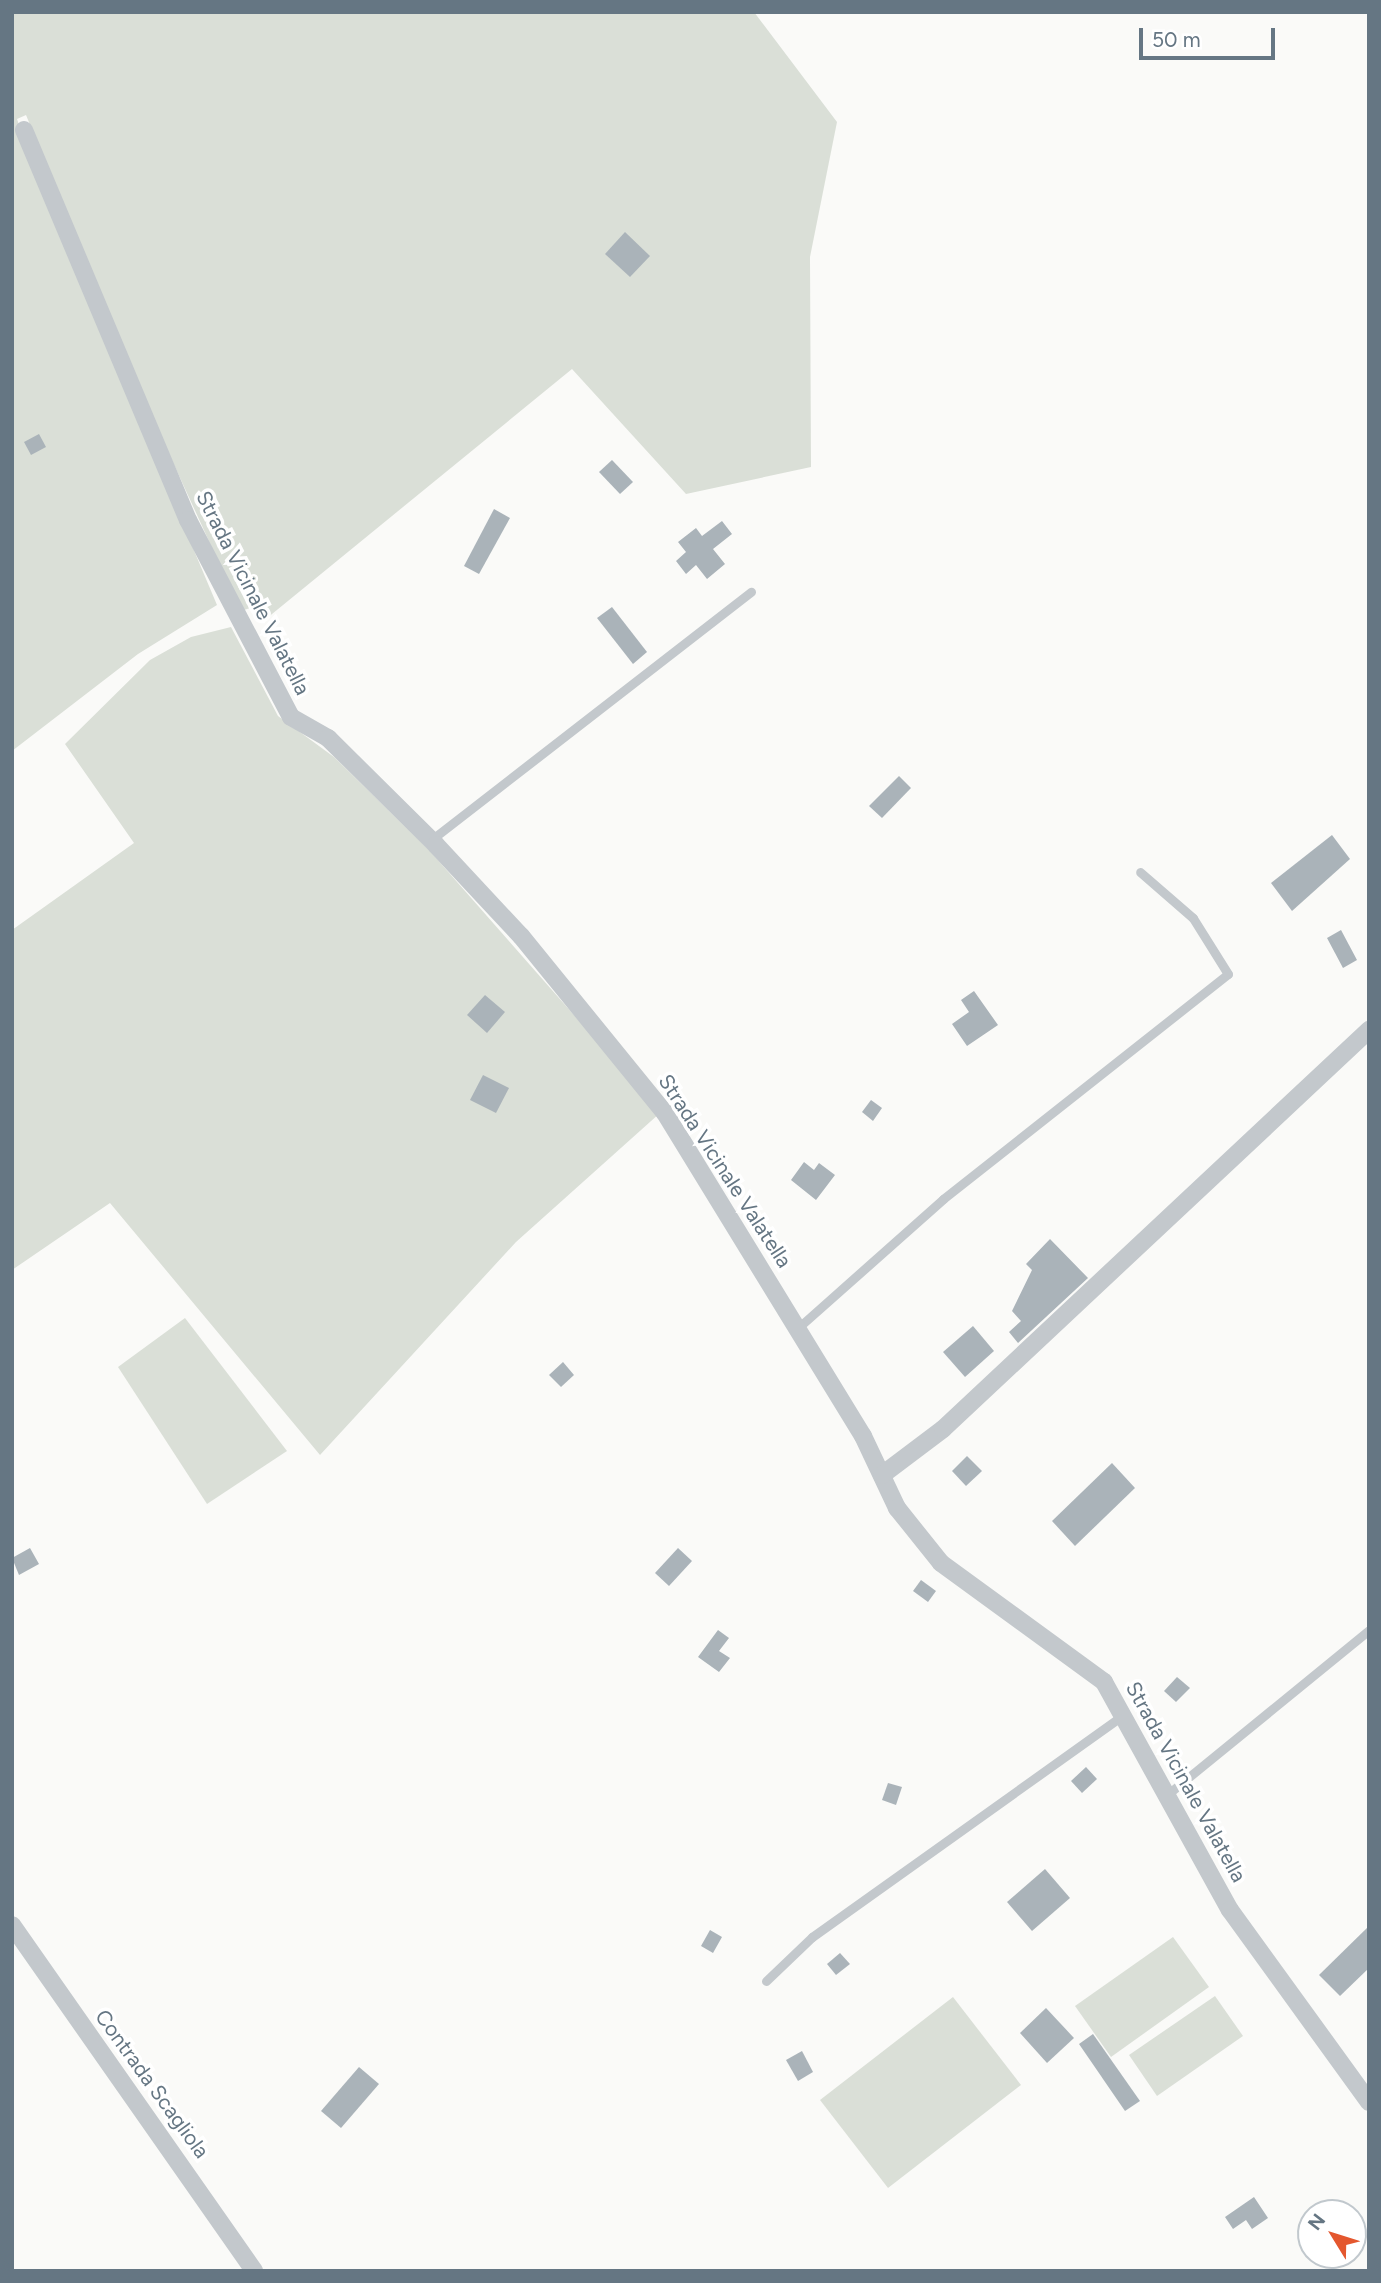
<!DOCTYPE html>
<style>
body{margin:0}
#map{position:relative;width:1381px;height:2283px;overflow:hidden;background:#fafaf8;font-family:Figtree,sans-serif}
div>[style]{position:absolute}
.green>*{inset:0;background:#dadfd7}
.building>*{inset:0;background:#aab3b9}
.lane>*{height:9px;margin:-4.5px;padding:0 4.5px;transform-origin:4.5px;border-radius:4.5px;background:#c3c8cc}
.street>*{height:18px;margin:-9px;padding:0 9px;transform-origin:9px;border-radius:9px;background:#c3c8cc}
span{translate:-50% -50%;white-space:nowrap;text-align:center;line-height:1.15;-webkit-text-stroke:7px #fff;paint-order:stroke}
.street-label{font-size:21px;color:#657683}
.frame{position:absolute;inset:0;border:14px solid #657683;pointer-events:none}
.north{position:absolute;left:1297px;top:2199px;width:70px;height:70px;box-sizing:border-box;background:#fff;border:2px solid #c1c8cd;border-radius:50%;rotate:308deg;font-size:19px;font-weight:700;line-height:28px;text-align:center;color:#657683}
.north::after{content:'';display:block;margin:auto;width:24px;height:32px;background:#e4572e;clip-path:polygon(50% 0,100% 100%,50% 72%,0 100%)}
.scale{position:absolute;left:1139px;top:28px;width:136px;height:32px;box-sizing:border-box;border:4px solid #657683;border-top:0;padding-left:9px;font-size:21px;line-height:24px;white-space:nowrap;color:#657683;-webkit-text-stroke:5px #fff;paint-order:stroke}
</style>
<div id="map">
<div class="green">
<div style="clip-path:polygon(12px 12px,754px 12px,837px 122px,810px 257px,811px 467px,686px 494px,572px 369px,261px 623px,250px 608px,241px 611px,127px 362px,26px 115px,17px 119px,42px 190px,217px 605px,138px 654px,12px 751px)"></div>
<div style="clip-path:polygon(231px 627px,278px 716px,334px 757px,429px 850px,660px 1113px,516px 1242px,320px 1455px,110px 1203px,12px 1270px,12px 930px,134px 843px,65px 744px,150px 660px,191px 637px)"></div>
<div style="clip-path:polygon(185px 1318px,287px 1451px,207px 1504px,118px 1367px)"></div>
<div style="clip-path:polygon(1173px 1937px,1209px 1987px,1111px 2057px,1075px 2006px)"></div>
<div style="clip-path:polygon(1215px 1996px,1243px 2036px,1157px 2096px,1129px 2055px)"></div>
<div style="clip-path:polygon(953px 1997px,1021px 2085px,888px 2188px,820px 2100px)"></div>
</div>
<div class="building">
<div style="clip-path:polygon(625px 232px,650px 256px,630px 277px,605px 254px)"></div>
<div style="clip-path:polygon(39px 434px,46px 447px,31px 455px,24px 442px)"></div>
<div style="clip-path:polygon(612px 460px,633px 482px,620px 494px,599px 472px)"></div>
<div style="clip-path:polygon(494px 509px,510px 518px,479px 574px,464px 566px)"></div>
<div style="clip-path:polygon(722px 521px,732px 534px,713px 549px,725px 564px,707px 579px,696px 565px,686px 574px,676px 561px,686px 552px,678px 542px,696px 528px,702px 536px)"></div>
<div style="clip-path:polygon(612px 607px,647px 652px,633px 664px,597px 618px)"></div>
<div style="clip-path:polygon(899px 776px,911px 788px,882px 818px,869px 806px)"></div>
<div style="clip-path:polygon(1332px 835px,1350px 859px,1292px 911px,1271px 883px)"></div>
<div style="clip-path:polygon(1341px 930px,1357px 960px,1343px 968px,1327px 938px)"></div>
<div style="clip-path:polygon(974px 991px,998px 1025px,967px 1046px,952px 1024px,969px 1012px,961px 1000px)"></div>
<div style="clip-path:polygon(485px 995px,505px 1012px,487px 1033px,467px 1015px)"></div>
<div style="clip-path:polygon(483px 1075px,509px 1088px,496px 1113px,470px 1100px)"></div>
<div style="clip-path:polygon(871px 1100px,882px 1108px,873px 1121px,862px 1112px)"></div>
<div style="clip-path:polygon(804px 1162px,814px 1170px,819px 1163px,835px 1175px,816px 1200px,791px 1180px)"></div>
<div style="clip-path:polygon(1050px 1239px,1088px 1278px,1018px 1343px,1009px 1332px,1021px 1321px,1012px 1311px,1032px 1270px,1026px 1264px)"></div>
<div style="clip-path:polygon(973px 1326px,994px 1351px,965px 1377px,943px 1352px)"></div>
<div style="clip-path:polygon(563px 1362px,574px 1375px,561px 1387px,549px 1375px)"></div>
<div style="clip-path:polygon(967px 1456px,982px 1471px,966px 1486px,952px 1471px)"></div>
<div style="clip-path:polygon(1112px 1463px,1135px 1488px,1075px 1546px,1052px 1521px)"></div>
<div style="clip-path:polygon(30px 1548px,39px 1564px,19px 1575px,12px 1558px)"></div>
<div style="clip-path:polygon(678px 1548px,692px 1561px,669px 1586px,655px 1573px)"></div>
<div style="clip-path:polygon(921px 1580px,936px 1591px,928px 1602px,913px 1591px)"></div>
<div style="clip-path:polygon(718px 1630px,729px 1638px,719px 1651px,730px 1658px,719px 1672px,698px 1657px)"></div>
<div style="clip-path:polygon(1177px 1677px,1190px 1688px,1176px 1702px,1164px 1691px)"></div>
<div style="clip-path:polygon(1086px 1767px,1097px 1779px,1082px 1793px,1071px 1781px)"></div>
<div style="clip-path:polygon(888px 1783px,902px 1787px,896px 1805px,882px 1800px)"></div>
<div style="clip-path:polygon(1045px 1869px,1070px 1898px,1032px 1931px,1007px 1902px)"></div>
<div style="clip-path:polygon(1369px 1926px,1369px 1968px,1340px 1996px,1319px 1975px)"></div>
<div style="clip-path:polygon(710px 1930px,722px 1937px,713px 1953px,701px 1946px)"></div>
<div style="clip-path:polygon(840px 1953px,850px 1964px,836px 1975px,827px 1964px)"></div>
<div style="clip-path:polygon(1046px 2008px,1074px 2038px,1047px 2063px,1020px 2033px)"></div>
<div style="clip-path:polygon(1093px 2034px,1140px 2101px,1125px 2111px,1079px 2044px)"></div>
<div style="clip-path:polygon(802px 2051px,813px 2072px,798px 2081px,786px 2060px)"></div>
<div style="clip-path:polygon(359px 2067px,379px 2084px,341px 2128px,321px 2111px)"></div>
<div style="clip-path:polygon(1254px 2197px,1268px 2218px,1252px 2229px,1246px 2220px,1233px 2229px,1225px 2217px)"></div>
</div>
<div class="lane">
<div style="left:431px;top:840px;width:405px;rotate:-37.8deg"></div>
<div style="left:799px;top:1327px;width:193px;rotate:-41.6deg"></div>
<div style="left:943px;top:1199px;width:363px;rotate:-38.3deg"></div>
<div style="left:1228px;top:974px;width:66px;rotate:-122deg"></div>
<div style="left:1193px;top:918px;width:70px;rotate:-139deg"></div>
<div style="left:1168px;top:1794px;width:259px;rotate:-39.2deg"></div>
<div style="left:766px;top:1981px;width:64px;rotate:-43.7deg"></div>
<div style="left:812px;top:1937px;width:384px;rotate:-35.5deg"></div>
</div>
<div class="street">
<div style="left:24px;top:130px;width:423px;rotate:67.2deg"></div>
<div style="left:188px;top:520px;width:222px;rotate:62.4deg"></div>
<div style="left:291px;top:717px;width:43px;rotate:29.6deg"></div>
<div style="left:328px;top:738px;width:152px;rotate:44.7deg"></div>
<div style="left:436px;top:845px;width:125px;rotate:47deg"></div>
<div style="left:521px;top:936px;width:228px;rotate:50.9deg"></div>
<div style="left:665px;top:1113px;width:379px;rotate:58.5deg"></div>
<div style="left:863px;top:1436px;width:80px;rotate:64.7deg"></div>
<div style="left:897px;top:1508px;width:70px;rotate:51.3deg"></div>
<div style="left:941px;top:1563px;width:202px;rotate:36.1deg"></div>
<div style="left:1104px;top:1682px;width:260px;rotate:61.1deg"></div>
<div style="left:1230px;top:1910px;width:237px;rotate:54.1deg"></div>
<div style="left:882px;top:1475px;width:76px;rotate:-37deg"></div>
<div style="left:943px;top:1429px;width:584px;rotate:-43.13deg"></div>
<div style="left:12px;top:1925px;width:422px;rotate:55deg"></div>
</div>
<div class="street-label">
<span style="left:253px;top:593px;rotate:63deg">Strada Vicinale Valatella</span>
<span style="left:725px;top:1171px;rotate:57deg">Strada Vicinale Valatella</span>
<span style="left:1186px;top:1782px;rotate:61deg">Strada Vicinale Valatella</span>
<span style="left:152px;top:2084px;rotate:54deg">Contrada Scagliola</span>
</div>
<div class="frame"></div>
<div class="north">N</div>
<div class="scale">50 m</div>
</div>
